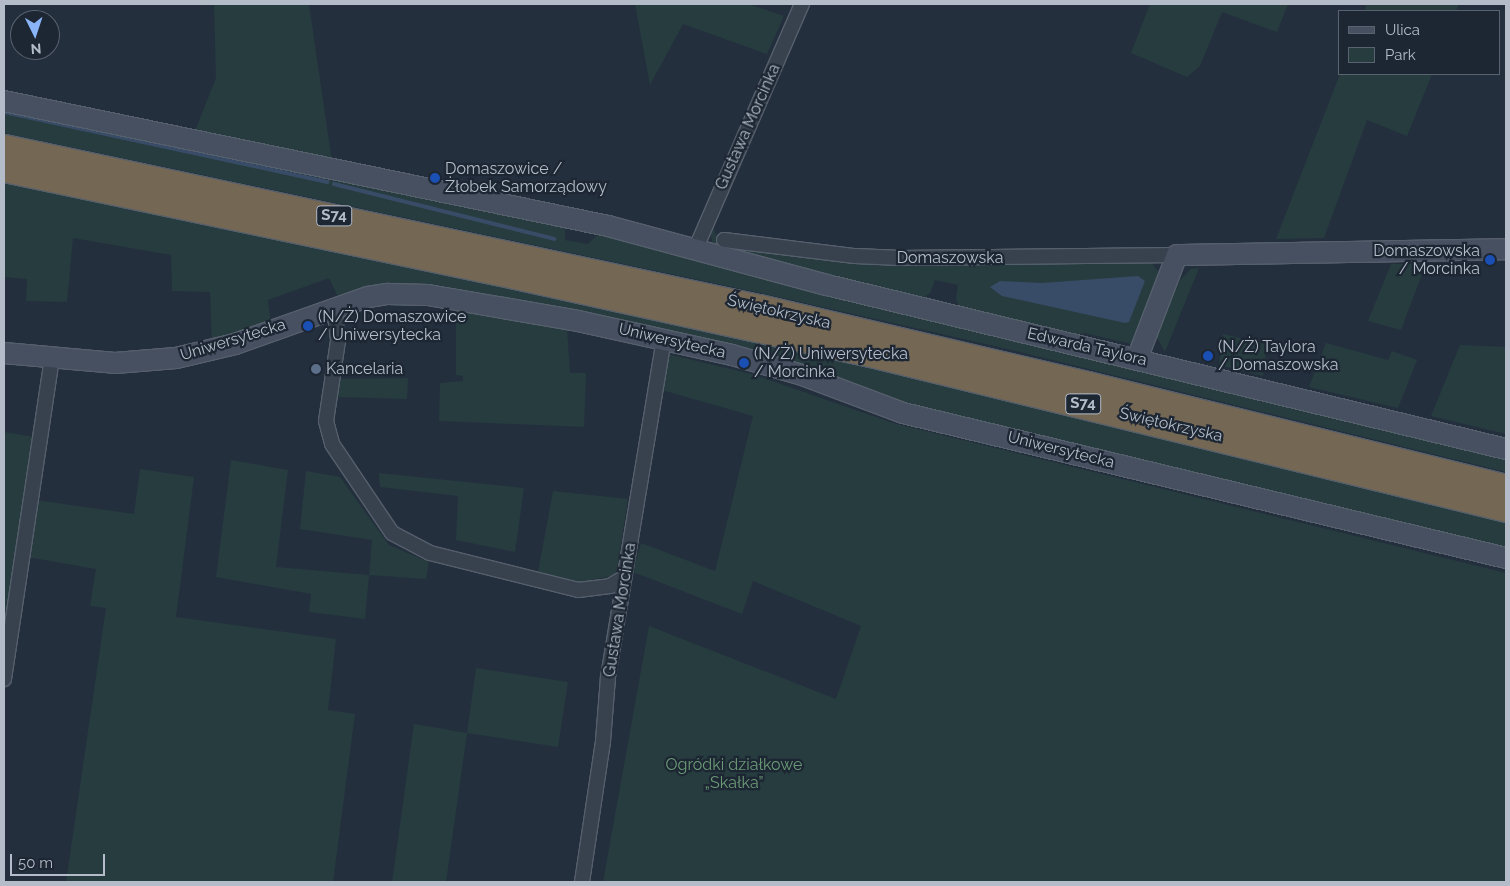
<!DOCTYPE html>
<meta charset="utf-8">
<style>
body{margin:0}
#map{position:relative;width:1510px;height:886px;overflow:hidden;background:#242f3e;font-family:Raleway,sans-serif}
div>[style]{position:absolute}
.green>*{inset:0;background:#263c3f}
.water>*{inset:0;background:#394c67}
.stream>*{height:4px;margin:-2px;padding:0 2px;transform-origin:2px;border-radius:2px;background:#394c67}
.roads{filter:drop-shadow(1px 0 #565f6c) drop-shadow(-1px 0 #565f6c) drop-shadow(0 1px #565f6c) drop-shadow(0 -1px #565f6c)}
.street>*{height:14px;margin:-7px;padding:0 7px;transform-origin:7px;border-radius:7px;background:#38414e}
.secondary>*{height:20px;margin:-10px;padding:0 10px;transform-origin:10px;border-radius:10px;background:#465061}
.highway>*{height:25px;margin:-12.5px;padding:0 12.5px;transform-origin:12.5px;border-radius:12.5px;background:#746855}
.dots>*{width:14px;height:14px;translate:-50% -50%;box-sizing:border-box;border:2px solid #1d2633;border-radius:50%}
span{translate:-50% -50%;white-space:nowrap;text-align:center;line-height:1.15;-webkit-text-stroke:4.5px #1d2633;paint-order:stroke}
.shield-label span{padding:1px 4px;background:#1d2633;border:1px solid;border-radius:4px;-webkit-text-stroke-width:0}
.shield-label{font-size:15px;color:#b4bcc9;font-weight:700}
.street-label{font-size:16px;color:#b4bcc9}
.poi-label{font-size:16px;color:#b4bcc9}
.left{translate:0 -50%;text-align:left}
.right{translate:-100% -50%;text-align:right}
.park-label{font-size:16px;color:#6b9a76}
.frame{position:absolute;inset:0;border:5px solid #b4bcc9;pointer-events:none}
.legend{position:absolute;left:1338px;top:10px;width:162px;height:65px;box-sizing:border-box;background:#1d2633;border:1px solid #59626f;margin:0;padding:6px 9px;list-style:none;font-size:15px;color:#b4bcc9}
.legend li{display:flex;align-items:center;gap:10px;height:25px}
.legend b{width:25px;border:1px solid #59626f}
.north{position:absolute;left:10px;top:10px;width:50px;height:50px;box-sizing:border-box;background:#1d2633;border:1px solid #59626f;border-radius:50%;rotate:176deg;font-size:14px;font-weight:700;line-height:20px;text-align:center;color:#b4bcc9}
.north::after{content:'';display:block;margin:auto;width:18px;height:22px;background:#8ab4f8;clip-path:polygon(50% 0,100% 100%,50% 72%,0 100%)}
.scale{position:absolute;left:10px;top:854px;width:95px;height:22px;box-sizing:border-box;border:2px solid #b4bcc9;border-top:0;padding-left:6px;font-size:15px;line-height:18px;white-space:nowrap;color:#b4bcc9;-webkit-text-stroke:4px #1d2633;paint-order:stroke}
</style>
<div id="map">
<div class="green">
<div style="clip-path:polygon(214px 4px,309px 4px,332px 162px,193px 136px,216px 78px)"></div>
<div style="clip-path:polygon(635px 4px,749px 4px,784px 16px,767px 54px,683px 24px,650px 85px)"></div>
<div style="clip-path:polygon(1150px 4px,1288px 4px,1277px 32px,1222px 12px,1200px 66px,1187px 77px,1131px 53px)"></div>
<div style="clip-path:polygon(1361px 4px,1459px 4px,1456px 11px,1365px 11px,1366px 6px)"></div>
<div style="clip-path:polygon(1340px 74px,1432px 74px,1407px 136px,1367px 120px,1324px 238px,1276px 239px)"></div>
<div style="clip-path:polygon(4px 106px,565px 227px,565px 240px,588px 244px,600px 232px,1506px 456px,1506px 472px,1016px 351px,756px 292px,4px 133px)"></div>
<div style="clip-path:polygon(4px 180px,888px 368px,1159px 433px,1506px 521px,1506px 552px,906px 406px,736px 348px,673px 331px,438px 285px,390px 284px,339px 299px,329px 278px,268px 300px,271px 325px,212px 344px,210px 292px,172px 291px,171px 255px,73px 238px,67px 302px,26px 301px,27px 279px,4px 277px)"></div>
<div style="clip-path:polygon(712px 222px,718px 242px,872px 263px,1151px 262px,1160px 274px,1131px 344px,1085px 333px,1068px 336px,960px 308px,956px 299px,958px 285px,935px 280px,930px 293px,920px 299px,713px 245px,709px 228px)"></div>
<div style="clip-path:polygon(1391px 264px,1426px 264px,1401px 330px,1368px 321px)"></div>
<div style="clip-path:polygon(1199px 268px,1165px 352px,1157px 338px,1159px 328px,1180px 280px,1191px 269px)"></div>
<div style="clip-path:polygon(456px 307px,567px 329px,570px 373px,586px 373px,584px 427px,439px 421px,440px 383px,463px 381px,463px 376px,456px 375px)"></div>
<div style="clip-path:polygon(1223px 334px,1267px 344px,1263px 376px,1219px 365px)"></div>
<div style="clip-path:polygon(1326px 343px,1388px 360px,1392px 351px,1417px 360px,1398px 408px,1309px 387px)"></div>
<div style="clip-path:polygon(1460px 345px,1506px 347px,1506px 434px,1431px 416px)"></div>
<div style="clip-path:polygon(668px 354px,755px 375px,893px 423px,1506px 573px,1506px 882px,603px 882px,649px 626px,836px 699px,861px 626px,753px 581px,742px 614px,633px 572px,641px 543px,715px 571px,753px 416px,662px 390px)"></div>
<div style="clip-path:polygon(408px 378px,407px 399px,337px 397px,339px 379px)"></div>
<div style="clip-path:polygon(4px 432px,35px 437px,4px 635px)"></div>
<div style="clip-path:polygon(231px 460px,288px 470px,276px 567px,369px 575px,372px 540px,300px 529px,306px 471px,340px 477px,389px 545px,429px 562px,426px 579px,369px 575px,365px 619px,309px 612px,311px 594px,216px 577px)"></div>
<div style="clip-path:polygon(140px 469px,194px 477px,176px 617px,336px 639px,328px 710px,355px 714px,333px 882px,66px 882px,106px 608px,90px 606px,96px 569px,27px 557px,36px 500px,134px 514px)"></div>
<div style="clip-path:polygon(379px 473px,524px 488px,515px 552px,456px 540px,458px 496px,380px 487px)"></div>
<div style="clip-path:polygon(553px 491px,628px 499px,616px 575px,580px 582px,538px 572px)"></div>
<div style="clip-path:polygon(476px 668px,568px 682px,558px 747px,467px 733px,446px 882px,392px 882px,414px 724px,467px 733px)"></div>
</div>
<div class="water">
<div style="clip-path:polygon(1138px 276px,1145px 281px,1129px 322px,1125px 323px,1002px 296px,990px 287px,1000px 281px,1042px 283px)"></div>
</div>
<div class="stream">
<div style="left:4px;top:112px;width:331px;rotate:12.2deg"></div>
<div style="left:334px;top:184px;width:227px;rotate:14deg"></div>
</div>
<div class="roads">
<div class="street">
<div style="left:724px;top:240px;width:132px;rotate:7deg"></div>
<div style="left:855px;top:256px;width:46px;rotate:2.5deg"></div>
<div style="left:901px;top:258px;width:276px;rotate:-0.6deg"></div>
<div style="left:695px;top:250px;width:268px;rotate:-66.5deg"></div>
<div style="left:334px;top:307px;width:34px;rotate:83deg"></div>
<div style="left:338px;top:341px;width:81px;rotate:98.5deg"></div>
<div style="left:326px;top:421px;width:24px;rotate:75deg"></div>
<div style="left:332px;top:444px;width:107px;rotate:56deg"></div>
<div style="left:392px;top:533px;width:43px;rotate:27.8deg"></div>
<div style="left:430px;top:553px;width:153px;rotate:14deg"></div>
<div style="left:578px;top:590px;width:32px;rotate:-7deg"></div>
<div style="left:610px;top:586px;width:17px;rotate:-31deg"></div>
<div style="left:4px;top:679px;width:325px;rotate:-81.5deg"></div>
<div style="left:582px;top:882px;width:143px;rotate:-81.5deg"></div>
<div style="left:603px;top:741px;width:64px;rotate:-85.5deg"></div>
<div style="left:608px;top:677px;width:344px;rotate:-80.6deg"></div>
</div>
<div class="secondary">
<div style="left:4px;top:101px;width:617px;rotate:11.69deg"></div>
<div style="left:608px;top:226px;width:227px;rotate:15.1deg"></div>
<div style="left:827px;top:285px;width:699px;rotate:13.58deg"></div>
<div style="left:4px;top:353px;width:111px;rotate:5.1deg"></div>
<div style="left:115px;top:363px;width:61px;rotate:-4.7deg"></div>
<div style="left:176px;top:358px;width:61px;rotate:-13.3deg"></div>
<div style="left:235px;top:344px;width:141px;rotate:-19.5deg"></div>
<div style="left:368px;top:297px;width:20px;rotate:-9deg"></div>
<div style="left:388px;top:294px;width:40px;rotate:1.4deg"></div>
<div style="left:428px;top:295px;width:152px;rotate:9.8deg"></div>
<div style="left:578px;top:321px;width:158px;rotate:12.4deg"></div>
<div style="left:732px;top:355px;width:73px;rotate:15.9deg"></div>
<div style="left:802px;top:375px;width:108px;rotate:20.6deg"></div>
<div style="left:903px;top:413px;width:620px;rotate:13.52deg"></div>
<div style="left:1137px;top:359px;width:111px;rotate:-69deg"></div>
<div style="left:1177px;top:255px;width:329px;rotate:-1deg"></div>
</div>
<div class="highway">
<div style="left:4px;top:147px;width:772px;rotate:11.97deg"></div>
<div style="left:759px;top:307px;width:337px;rotate:13.2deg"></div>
<div style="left:1087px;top:384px;width:431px;rotate:13.8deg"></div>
<div style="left:4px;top:169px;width:522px;rotate:11.83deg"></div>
<div style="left:515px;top:276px;width:373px;rotate:12.4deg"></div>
<div style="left:879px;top:356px;width:645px;rotate:13.71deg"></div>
</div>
</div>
<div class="dots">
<div style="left:435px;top:178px;background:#1a4fb4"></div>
<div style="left:1490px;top:260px;background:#1a4fb4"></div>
<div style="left:308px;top:326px;background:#1a4fb4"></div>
<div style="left:1208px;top:356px;background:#1a4fb4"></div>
<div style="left:744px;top:363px;background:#1a4fb4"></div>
<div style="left:316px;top:369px;background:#5c6f8a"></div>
</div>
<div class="shield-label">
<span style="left:334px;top:216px">S74</span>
<span style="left:1083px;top:404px">S74</span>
</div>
<div class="street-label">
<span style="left:748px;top:127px;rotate:-66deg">Gustawa Morcinka</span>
<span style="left:950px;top:258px">Domaszowska</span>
<span style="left:779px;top:312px;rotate:13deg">Świętokrzyska</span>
<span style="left:233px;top:340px;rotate:-17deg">Uniwersytecka</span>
<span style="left:672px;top:341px;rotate:13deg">Uniwersytecka</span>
<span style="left:1087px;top:347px;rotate:13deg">Edwarda Taylora</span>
<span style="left:1171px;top:425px;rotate:13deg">Świętokrzyska</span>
<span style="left:1061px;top:450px;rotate:14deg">Uniwersytecka</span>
<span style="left:620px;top:610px;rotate:-81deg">Gustawa Morcinka</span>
</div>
<div class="poi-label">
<span class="left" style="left:445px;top:178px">Domaszowice /<br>Żłobek Samorządowy</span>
<span class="right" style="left:1480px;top:260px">Domaszowska<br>/ Morcinka</span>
<span class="left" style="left:318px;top:326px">(N/Ż) Domaszowice<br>/ Uniwersytecka</span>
<span class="left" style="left:1218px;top:356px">(N/Ż) Taylora<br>/ Domaszowska</span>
<span class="left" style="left:754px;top:363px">(N/Ż) Uniwersytecka<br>/ Morcinka</span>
<span class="left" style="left:326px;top:369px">Kancelaria</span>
</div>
<div class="park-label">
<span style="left:734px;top:774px">Ogródki działkowe<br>„Skałka”</span>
</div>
<div class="frame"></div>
<ul class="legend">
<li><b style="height:6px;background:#465061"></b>Ulica</li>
<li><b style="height:14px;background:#263c3f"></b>Park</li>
</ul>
<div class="north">N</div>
<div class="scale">50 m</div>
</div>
